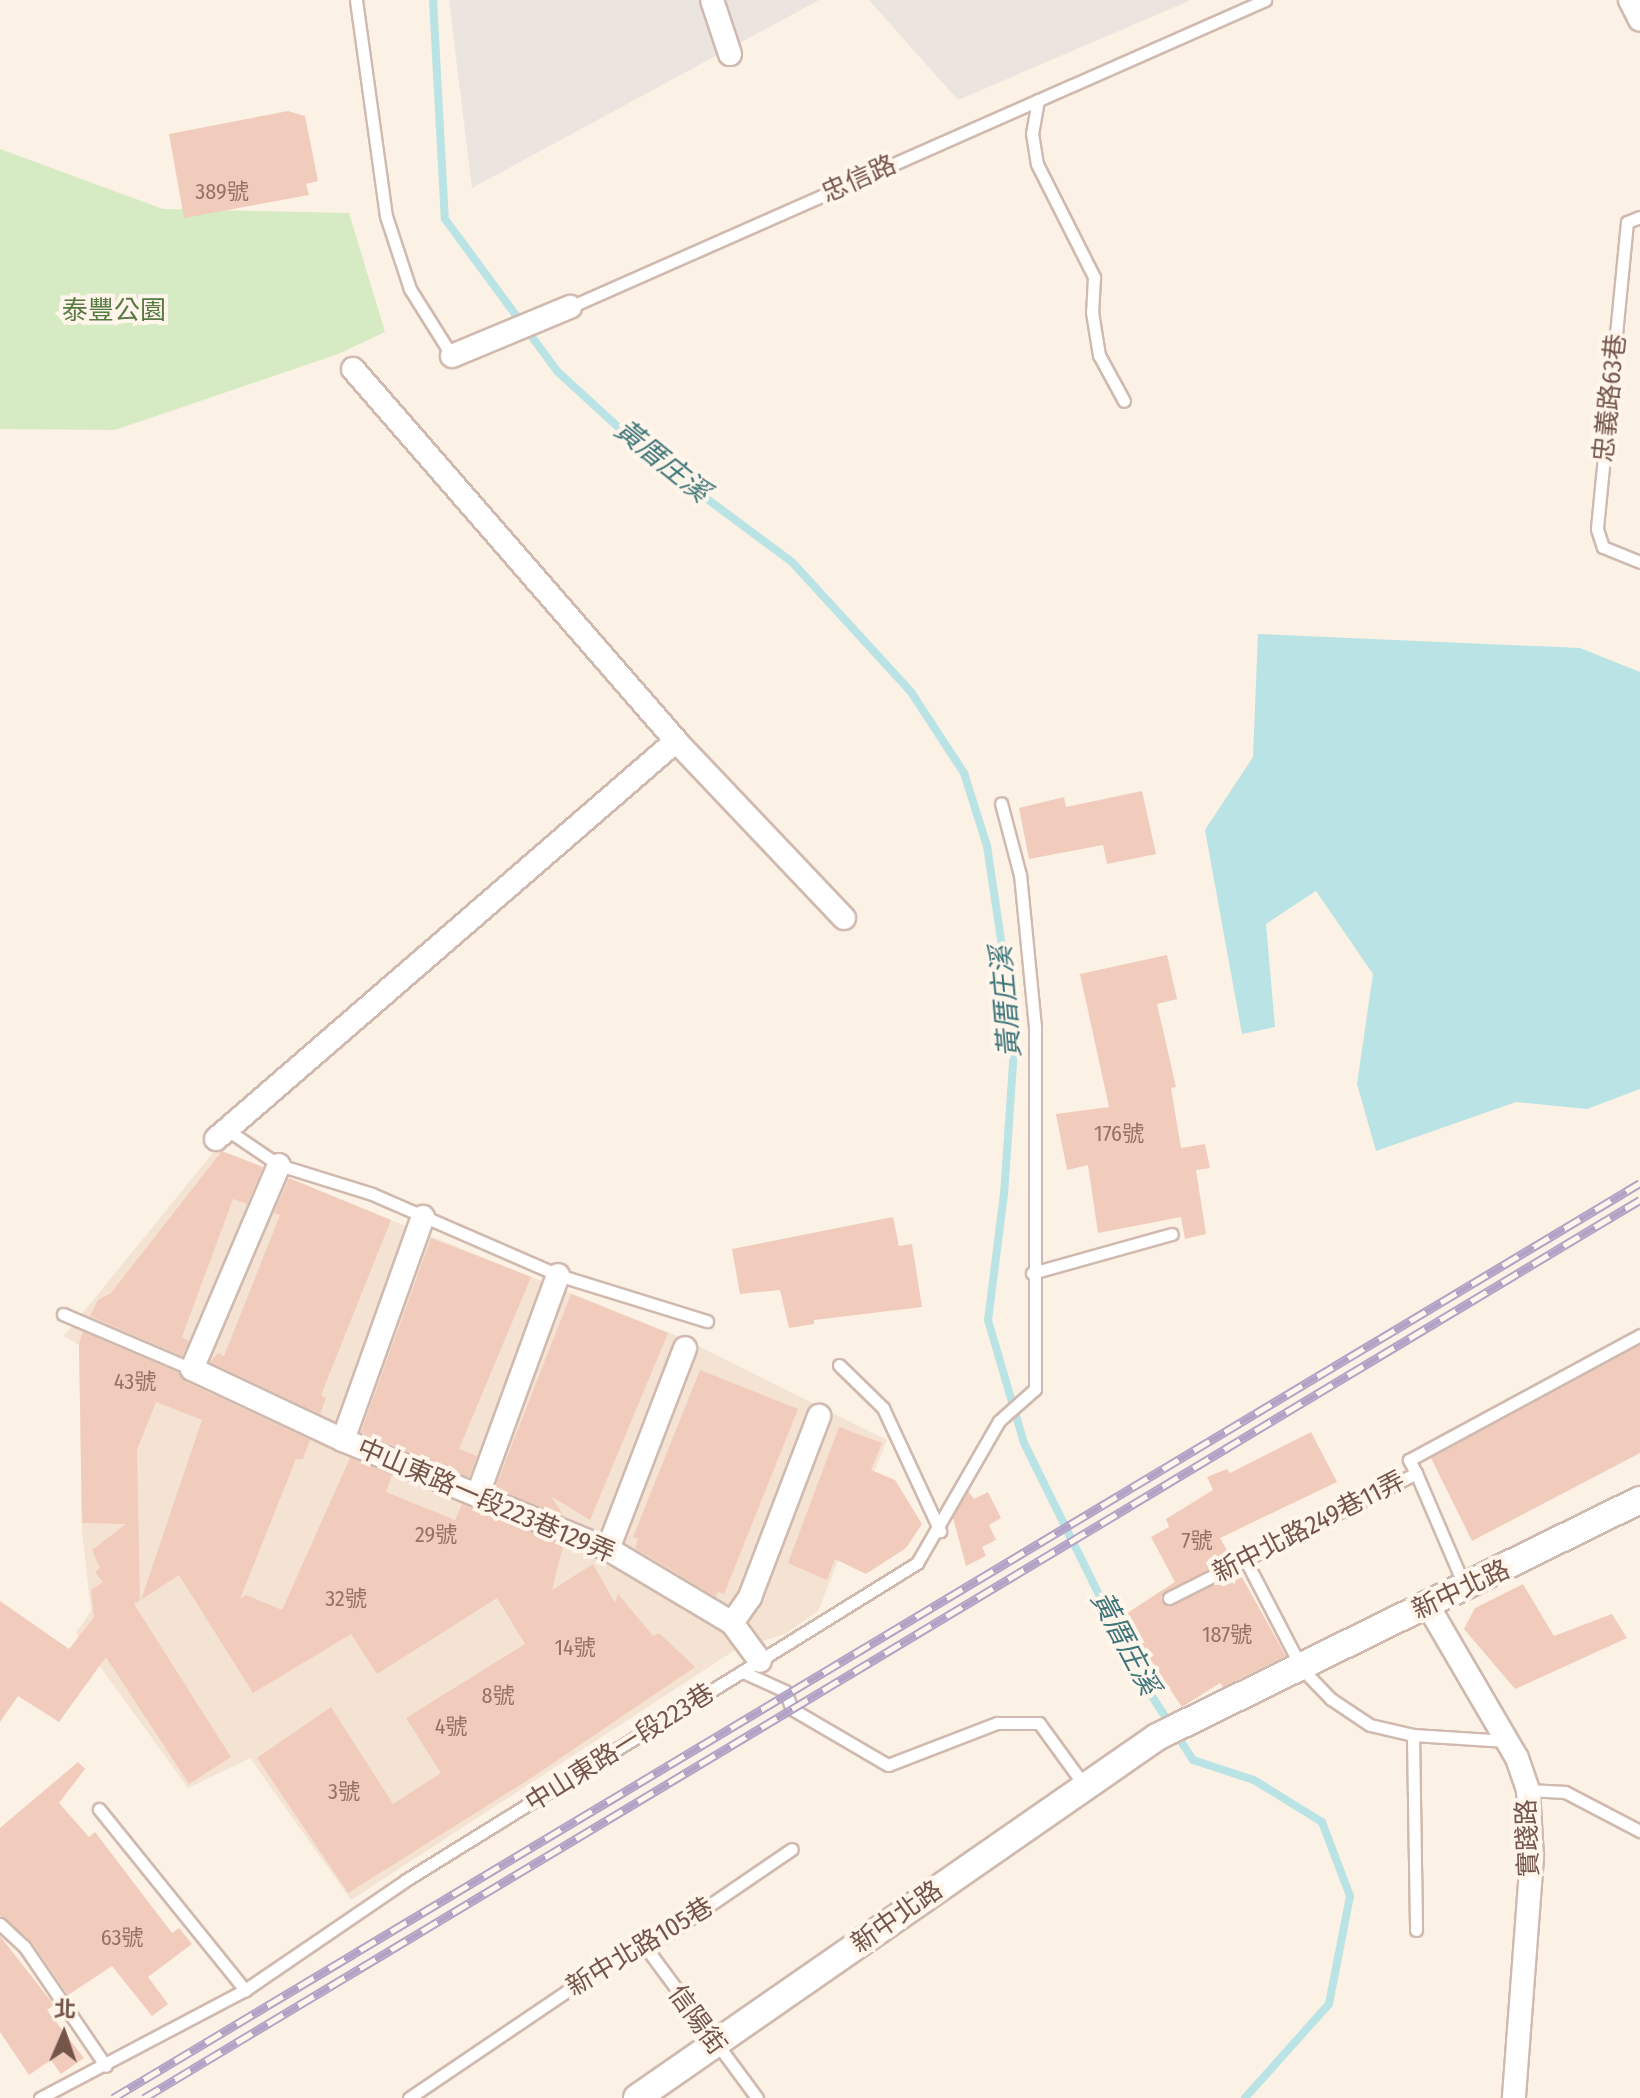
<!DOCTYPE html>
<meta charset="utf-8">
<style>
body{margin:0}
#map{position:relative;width:1640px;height:2098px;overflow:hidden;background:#fcf1e5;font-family:"Fira Sans Condensed","Noto Sans TC",sans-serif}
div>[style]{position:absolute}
.residential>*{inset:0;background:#f4e2d3}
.industrial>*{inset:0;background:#ece4df}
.green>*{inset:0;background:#d6eac3}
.water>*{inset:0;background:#b9e3e5}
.stream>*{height:8px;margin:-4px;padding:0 4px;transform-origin:4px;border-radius:4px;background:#b9e3e5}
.building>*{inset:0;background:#f1ccbc}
.roads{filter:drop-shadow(2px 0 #d0b9ae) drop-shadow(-2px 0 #d0b9ae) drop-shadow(0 2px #d0b9ae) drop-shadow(0 -2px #d0b9ae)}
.service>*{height:11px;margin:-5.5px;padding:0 5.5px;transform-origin:5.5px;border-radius:5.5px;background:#fff}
.minor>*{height:22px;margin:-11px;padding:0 11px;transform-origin:11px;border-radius:11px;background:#fff}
.tertiary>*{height:26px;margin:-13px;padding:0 13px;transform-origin:13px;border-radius:13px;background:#fff}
.rail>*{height:9px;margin-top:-4.5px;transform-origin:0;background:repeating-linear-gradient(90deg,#fff5eb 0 18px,#b2a3c6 0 36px);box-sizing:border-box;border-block:2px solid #b2a3c6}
span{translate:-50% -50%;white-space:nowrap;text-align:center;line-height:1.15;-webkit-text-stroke:8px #fff5eb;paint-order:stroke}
.number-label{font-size:22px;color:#947366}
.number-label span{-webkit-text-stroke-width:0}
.street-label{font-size:26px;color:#75554a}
.park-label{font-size:26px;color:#587a42}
.water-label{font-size:28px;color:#3e767a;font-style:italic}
.north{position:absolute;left:24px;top:1994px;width:80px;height:80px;-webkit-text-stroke:6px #fff5eb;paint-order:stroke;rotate:2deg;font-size:22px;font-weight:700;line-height:32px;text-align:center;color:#75554a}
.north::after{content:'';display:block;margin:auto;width:28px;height:36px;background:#75554a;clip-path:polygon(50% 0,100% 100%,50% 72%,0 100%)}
</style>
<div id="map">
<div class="residential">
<div style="clip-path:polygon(216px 1149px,682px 1338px,887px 1440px,818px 1611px,785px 1634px,735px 1650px,351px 1900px,250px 1758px,188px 1788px,76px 1633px,91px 1611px,82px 1531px,79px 1345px,64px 1336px)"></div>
</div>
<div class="industrial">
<div style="clip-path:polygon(449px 0,819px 0,472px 188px)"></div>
<div style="clip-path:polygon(869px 0,1191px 0,958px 100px)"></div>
</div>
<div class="green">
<div style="clip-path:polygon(0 149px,163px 209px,349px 213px,385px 332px,338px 354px,115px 430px,0 429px)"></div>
</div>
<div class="water">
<div style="clip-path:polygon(1258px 634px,1580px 648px,1640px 672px,1640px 1089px,1587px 1109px,1516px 1102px,1376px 1151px,1357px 1084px,1373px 974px,1316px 891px,1266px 924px,1275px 1027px,1242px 1034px,1205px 830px,1253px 757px)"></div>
</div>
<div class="stream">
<div style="left:433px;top:0;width:219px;rotate:86.9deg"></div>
<div style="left:445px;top:219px;width:190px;rotate:53.6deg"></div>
<div style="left:558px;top:372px;width:127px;rotate:42.5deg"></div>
<div style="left:652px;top:458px;width:174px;rotate:36.6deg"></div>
<div style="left:792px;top:562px;width:176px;rotate:47.5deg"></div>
<div style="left:911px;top:692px;width:97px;rotate:56.8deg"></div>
<div style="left:964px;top:773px;width:77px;rotate:72.5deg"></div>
<div style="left:987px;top:846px;width:190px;rotate:81.5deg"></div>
<div style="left:1015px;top:1034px;width:160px;rotate:93.9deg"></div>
<div style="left:1004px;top:1194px;width:127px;rotate:97.2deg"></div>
<div style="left:988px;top:1320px;width:128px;rotate:73.7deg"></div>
<div style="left:1024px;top:1443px;width:260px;rotate:63.7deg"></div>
<div style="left:1139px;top:1676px;width:100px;rotate:57.3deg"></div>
<div style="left:1193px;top:1760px;width:64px;rotate:18.2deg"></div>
<div style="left:1254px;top:1780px;width:80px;rotate:31.7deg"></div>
<div style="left:1322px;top:1822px;width:79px;rotate:69.3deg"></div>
<div style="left:1350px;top:1896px;width:110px;rotate:101deg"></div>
<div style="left:1329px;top:2004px;width:126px;rotate:131.8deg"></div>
</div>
<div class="building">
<div style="clip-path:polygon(288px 111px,305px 116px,318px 181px,306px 184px,309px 195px,184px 218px,169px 134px)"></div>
<div style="clip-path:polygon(1142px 791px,1156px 854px,1107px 864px,1103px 845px,1029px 859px,1019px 808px,1064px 797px,1066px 807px)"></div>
<div style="clip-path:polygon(1167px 955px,1177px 999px,1157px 1004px,1176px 1087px,1171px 1088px,1181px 1148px,1205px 1144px,1210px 1168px,1196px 1170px,1206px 1234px,1185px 1239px,1181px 1217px,1098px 1233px,1088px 1165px,1067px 1170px,1056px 1114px,1109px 1107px,1080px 974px)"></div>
<div style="clip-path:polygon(222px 1151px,263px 1167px,247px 1204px,233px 1199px,182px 1337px,189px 1341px,182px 1356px,90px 1316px,98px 1300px,111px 1293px)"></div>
<div style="clip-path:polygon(289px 1178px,391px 1220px,321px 1395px,326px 1398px,320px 1414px,210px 1362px,218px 1353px,224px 1356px,280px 1215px,274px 1213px)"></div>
<div style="clip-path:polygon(893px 1217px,899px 1246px,912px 1244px,922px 1307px,814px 1320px,814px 1324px,789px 1328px,780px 1290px,740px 1294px,732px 1249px)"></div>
<div style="clip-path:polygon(431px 1238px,531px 1277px,459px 1449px,477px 1456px,469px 1477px,361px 1432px)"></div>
<div style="clip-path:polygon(571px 1294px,668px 1333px,590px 1520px,551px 1496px,564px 1516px,495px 1488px)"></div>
<div style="clip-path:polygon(83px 1332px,179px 1373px,186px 1382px,310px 1440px,303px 1459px,296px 1459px,240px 1599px,246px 1595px,282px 1610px,350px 1458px,392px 1475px,386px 1492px,455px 1520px,462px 1504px,563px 1546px,552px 1590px,593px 1564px,615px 1603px,618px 1594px,653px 1636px,659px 1633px,695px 1667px,528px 1780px,348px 1893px,257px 1758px,331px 1707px,393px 1804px,441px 1773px,406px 1718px,525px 1644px,497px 1598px,377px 1674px,351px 1634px,253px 1693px,179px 1575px,141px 1600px,202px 1420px,156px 1402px,137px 1450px,140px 1600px,134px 1604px,231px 1757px,189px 1784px,106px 1657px,59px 1722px,18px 1696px,0 1722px,0 1601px,69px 1649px,94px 1617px,91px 1590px,103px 1582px,95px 1572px,100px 1568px,92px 1550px,126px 1524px,82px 1523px,79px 1343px)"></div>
<div style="clip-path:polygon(1640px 1345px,1640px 1453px,1472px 1541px,1431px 1458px)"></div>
<div style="clip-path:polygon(700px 1370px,798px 1409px,724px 1594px,718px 1592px,716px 1597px,635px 1548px,638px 1539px,633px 1537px)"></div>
<div style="clip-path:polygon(839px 1427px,882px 1443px,871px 1470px,895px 1480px,922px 1524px,906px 1548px,866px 1574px,835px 1559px,827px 1580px,788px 1563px)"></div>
<div style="clip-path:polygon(1311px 1432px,1337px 1482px,1220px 1538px,1231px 1557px,1161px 1597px,1164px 1605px,1172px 1606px,1239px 1572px,1286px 1656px,1223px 1687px,1220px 1683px,1182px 1707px,1121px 1617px,1175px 1582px,1151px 1537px,1169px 1527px,1166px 1519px,1213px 1490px,1207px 1477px,1227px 1469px,1230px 1473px)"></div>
<div style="clip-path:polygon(968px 1491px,974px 1499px,988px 1492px,1001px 1518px,989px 1525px,996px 1540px,982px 1547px,986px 1556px,966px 1566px,953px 1518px)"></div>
<div style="clip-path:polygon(1523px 1584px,1554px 1636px,1612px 1614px,1627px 1638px,1515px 1689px,1464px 1629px,1475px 1608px)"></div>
<div style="clip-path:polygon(78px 1762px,85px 1769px,59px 1803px,89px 1837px,95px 1832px,172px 1933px,179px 1928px,192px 1944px,148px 1977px,168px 2004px,152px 2016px,112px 1966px,68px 1995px,31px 1941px,0 1916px,0 1828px)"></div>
<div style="clip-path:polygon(0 1936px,54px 2005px,47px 2010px,84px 2058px,61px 2074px,51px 2060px,29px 2075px,0 2032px)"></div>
</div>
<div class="roads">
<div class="service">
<div style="left:356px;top:0;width:218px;rotate:82.1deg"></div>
<div style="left:386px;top:216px;width:77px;rotate:71.8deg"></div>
<div style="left:410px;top:289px;width:79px;rotate:57.9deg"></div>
<div style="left:1038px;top:100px;width:34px;rotate:100deg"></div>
<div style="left:1032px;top:133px;width:31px;rotate:81deg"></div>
<div style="left:1037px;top:164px;width:127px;rotate:63.2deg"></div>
<div style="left:1094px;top:277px;width:35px;rotate:93deg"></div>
<div style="left:1092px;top:312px;width:44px;rotate:80.8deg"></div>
<div style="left:1099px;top:355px;width:52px;rotate:61.5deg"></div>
<div style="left:1640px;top:217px;width:14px;rotate:159deg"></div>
<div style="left:1627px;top:222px;width:308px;rotate:95.6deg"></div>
<div style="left:1597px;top:529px;width:19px;rotate:72deg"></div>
<div style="left:1603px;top:547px;width:40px;rotate:22deg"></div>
<div style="left:570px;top:307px;width:760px;rotate:-23.83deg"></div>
<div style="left:226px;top:1129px;width:64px;rotate:34.2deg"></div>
<div style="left:279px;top:1165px;width:97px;rotate:17.3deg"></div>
<div style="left:372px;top:1194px;width:203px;rotate:23.5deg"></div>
<div style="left:558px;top:1275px;width:156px;rotate:17.2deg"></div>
<div style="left:1032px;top:1273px;width:145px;rotate:-15.6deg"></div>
<div style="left:63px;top:1314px;width:140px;rotate:23.1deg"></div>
<div style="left:839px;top:1365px;width:62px;rotate:44.3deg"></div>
<div style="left:883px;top:1408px;width:136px;rotate:65.1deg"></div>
<div style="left:1416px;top:1473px;width:122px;rotate:66.8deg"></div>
<div style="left:1245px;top:1559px;width:124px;rotate:62.6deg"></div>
<div style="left:1302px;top:1669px;width:42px;rotate:46deg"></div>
<div style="left:1331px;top:1699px;width:47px;rotate:33.7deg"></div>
<div style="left:1370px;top:1725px;width:44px;rotate:13.1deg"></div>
<div style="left:1413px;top:1735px;width:94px;rotate:3.7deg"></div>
<div style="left:1169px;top:1598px;width:277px;rotate:-26.8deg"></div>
<div style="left:1416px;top:1473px;width:15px;rotate:-118deg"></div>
<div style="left:1409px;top:1460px;width:263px;rotate:-28.4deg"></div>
<div style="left:743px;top:1672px;width:46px;rotate:24.3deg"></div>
<div style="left:785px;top:1691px;width:19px;rotate:69deg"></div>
<div style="left:792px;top:1709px;width:111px;rotate:30.3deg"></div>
<div style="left:888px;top:1765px;width:117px;rotate:-21.1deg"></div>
<div style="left:997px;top:1723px;width:42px"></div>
<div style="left:1039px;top:1723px;width:77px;rotate:54deg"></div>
<div style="left:1413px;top:1735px;width:195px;rotate:89.1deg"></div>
<div style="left:1528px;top:1790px;width:37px;rotate:3deg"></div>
<div style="left:1565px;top:1792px;width:85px;rotate:27.5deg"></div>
<div style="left:99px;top:1809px;width:233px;rotate:51.1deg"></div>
<div style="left:0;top:1924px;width:33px;rotate:43deg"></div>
<div style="left:24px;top:1946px;width:145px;rotate:55.7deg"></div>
<div style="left:641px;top:1941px;width:195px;rotate:53.5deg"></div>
<div style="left:40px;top:2098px;width:232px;rotate:-27.8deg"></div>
<div style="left:245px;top:1990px;width:195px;rotate:-34.3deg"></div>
<div style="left:406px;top:1880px;width:601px;rotate:-31.81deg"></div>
<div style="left:917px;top:1563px;width:164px;rotate:-60deg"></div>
<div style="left:999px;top:1421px;width:48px;rotate:-41.6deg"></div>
<div style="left:1035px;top:1389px;width:362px;rotate:-90deg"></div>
<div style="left:1035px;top:1027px;width:153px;rotate:-95.6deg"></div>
<div style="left:1020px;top:875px;width:74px;rotate:-104.8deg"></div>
<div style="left:409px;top:2098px;width:280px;rotate:-34.1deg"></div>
<div style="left:641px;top:1941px;width:16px"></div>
<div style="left:657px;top:1941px;width:163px;rotate:-34.3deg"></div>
</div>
<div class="minor">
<div style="left:712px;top:0;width:57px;rotate:71.6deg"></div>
<div style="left:1630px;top:0;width:22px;rotate:63deg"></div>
<div style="left:452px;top:356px;width:128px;rotate:-22.6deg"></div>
<div style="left:353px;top:369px;width:493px;rotate:49deg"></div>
<div style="left:676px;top:741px;width:244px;rotate:46.5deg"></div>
<div style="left:216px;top:1139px;width:608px;rotate:-40.87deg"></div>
<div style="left:279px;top:1165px;width:222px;rotate:113.1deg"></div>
<div style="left:192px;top:1369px;width:167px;rotate:25.2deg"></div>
<div style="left:343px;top:1440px;width:287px;rotate:22.4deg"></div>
<div style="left:608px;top:1549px;width:144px;rotate:30.8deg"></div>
<div style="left:732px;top:1623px;width:47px;rotate:53.6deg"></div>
<div style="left:343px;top:1440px;width:237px;rotate:-70.3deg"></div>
<div style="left:478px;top:1494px;width:233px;rotate:-69.9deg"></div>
<div style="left:608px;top:1549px;width:215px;rotate:-69deg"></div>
<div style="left:1427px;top:1604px;width:178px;rotate:59.7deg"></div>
<div style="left:1517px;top:1758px;width:34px;rotate:71deg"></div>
<div style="left:1528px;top:1790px;width:67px;rotate:86.6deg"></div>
<div style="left:1532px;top:1857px;width:242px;rotate:94.3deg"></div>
<div style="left:732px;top:1623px;width:32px;rotate:-55deg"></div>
<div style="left:750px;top:1597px;width:194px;rotate:-69.1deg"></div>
</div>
<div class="tertiary">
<div style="left:637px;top:2098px;width:633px;rotate:-34.77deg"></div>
<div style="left:1157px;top:1737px;width:538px;rotate:-26.14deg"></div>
</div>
</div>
<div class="rail">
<div style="left:113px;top:2098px;width:1780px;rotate:-30.93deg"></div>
<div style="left:144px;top:2098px;width:1745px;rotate:-30.98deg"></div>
</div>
<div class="number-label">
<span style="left:222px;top:192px">389號</span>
<span style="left:1119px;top:1134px">176號</span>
<span style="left:135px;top:1382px">43號</span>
<span style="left:436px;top:1535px">29號</span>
<span style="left:1197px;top:1541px">7號</span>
<span style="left:346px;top:1599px">32號</span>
<span style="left:1227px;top:1635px">187號</span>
<span style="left:575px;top:1648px">14號</span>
<span style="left:498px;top:1696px">8號</span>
<span style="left:451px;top:1727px">4號</span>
<span style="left:344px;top:1792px">3號</span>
<span style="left:122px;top:1938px">63號</span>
</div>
<div class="street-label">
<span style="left:859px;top:179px;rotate:-24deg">忠信路</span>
<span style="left:1610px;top:398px;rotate:-84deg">忠義路63巷</span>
<span style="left:486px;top:1501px;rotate:23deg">中山東路一段223巷129弄</span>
<span style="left:1309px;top:1527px;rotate:-27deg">新中北路249巷11弄</span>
<span style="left:1461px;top:1590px;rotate:-25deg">新中北路</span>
<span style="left:620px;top:1748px;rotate:-32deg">中山東路一段223巷</span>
<span style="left:1528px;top:1838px;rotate:-92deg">實踐路</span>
<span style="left:897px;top:1917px;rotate:-35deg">新中北路</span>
<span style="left:640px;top:1947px;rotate:-31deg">新中北路105巷</span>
<span style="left:697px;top:2020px;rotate:54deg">信陽街</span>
</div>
<div class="park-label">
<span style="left:114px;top:311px">泰豐公園</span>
</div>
<div class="water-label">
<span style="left:662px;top:461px;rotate:39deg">黃厝庄溪</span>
<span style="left:1006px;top:1002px;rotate:-95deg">黃厝庄溪</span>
<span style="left:1125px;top:1643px;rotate:62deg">黃厝庄溪</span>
</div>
<div class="north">北</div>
</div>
